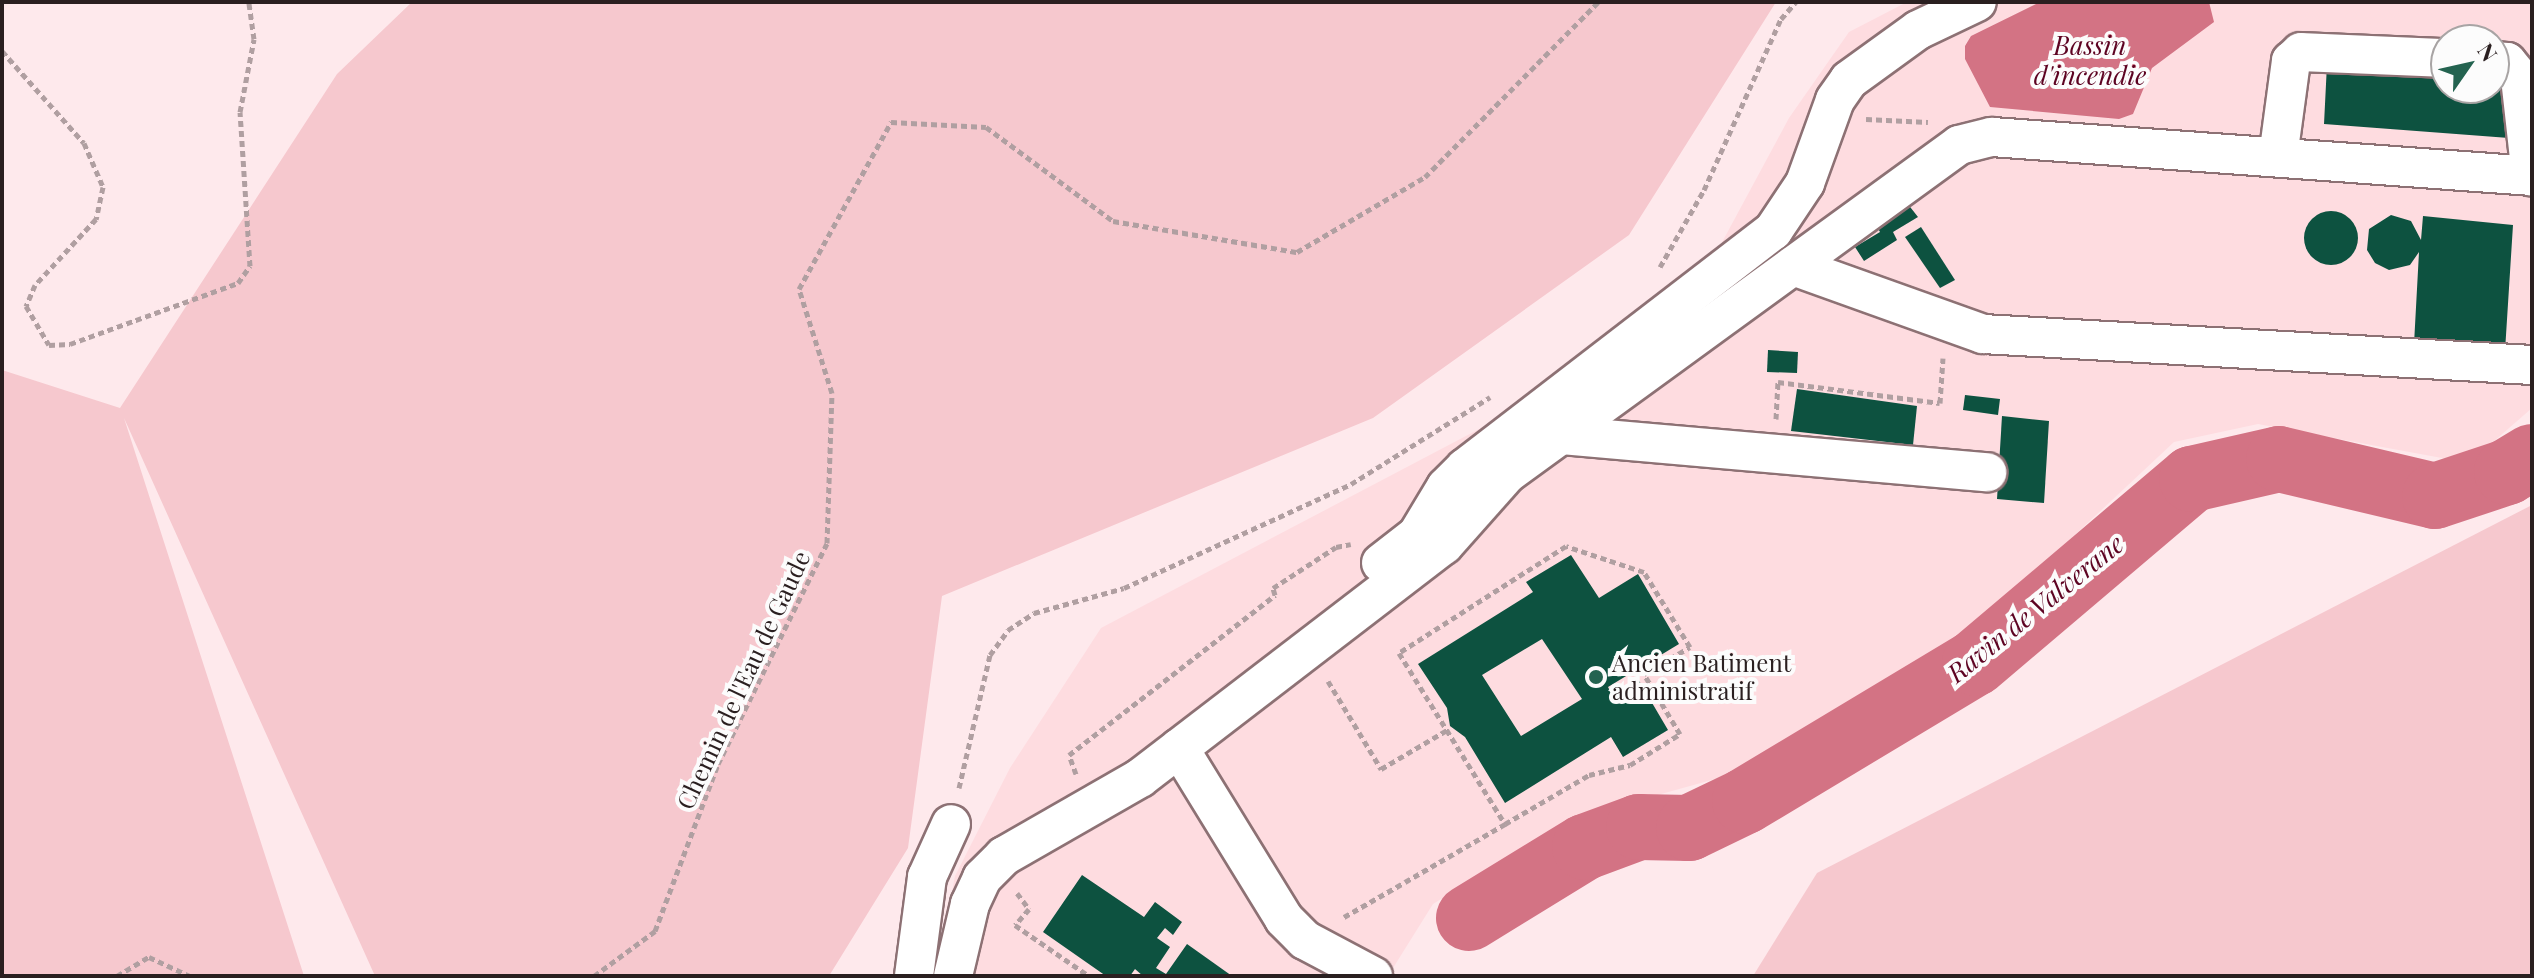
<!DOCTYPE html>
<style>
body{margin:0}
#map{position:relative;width:2534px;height:978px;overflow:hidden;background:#fee9ec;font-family:"Playfair Display",serif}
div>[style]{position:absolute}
.built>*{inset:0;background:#fedce0}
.green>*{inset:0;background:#f6c8ce}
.water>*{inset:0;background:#d37384}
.river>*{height:66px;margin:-33px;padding:0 33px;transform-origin:33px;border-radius:33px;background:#d37384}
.building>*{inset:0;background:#0d5240}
.round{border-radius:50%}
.path>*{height:5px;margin-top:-2.5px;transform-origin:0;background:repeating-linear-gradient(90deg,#b09fa1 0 6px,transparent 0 10px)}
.roads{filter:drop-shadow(2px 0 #8d7174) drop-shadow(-2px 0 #8d7174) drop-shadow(0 2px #8d7174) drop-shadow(0 -2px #8d7174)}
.minor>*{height:38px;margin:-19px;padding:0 19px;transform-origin:19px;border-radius:19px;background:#fff}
.dots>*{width:22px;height:22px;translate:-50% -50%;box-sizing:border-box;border:4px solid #fcfcfc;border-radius:50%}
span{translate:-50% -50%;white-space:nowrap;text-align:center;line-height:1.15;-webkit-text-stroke:8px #fcfcfc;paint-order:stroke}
.poi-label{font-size:24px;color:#2a1f20}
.left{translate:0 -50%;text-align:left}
.street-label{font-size:24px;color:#2a1f20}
.water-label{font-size:26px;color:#5d0322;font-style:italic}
.frame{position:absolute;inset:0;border:4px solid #2a1f20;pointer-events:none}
.north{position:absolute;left:2430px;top:24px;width:80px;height:80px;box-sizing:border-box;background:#fcfcfc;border:2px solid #a8a4a4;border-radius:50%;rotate:56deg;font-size:22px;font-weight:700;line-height:32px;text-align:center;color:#2a1f20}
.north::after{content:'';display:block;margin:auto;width:28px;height:36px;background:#246350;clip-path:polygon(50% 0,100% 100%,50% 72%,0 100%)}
</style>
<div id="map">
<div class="built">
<div style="clip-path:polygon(evenodd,1907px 2px,2532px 2px,2532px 408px,2469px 463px,2258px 424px,2174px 442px,1982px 622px,1744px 771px,1571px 819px,1433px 904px,1388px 976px,936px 976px,955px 876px,1010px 768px,1101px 628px,1483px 427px,1720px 246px,1789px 118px,1849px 32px,1907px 2px,2446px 40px,2494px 40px,2494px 88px,2446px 88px,2446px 40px)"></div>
</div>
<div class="green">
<div style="clip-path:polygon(412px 2px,1776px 2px,1629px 235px,1373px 418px,942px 596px,908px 848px,829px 976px,375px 976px,124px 418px,304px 976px,2px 976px,2px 370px,120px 408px,337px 74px)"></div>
<div style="clip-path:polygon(2532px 505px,2532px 976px,1753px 976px,1817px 873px)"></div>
</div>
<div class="water">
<div style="clip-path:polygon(2040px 2px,2209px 2px,2214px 22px,2152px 68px,2133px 114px,2119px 119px,1990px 107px,1965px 59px,1965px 46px,1971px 36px)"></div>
</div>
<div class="river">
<div style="left:1469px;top:918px;width:136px;rotate:-31.5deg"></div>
<div style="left:1585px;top:847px;width:58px;rotate:-20.3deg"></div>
<div style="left:1639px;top:827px;width:50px;rotate:1.1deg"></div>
<div style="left:1689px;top:828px;width:62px;rotate:-25.7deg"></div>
<div style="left:1745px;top:801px;width:268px;rotate:-31deg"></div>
<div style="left:1975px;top:663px;width:285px;rotate:-40.3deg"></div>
<div style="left:2192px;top:479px;width:89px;rotate:-12.9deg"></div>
<div style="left:2279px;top:459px;width:160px;rotate:13.3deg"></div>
<div style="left:2435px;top:496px;width:76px;rotate:-18.4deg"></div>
<div style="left:2507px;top:472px;width:29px;rotate:-31deg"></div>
</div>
<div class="building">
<div style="clip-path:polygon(2327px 64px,2446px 73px,2446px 88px,2494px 88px,2494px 77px,2511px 78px,2509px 138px,2324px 124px)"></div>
<div style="clip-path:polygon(1907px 203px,1918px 217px,1893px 232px,1897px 240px,1864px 261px,1855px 247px,1880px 232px,1874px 221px)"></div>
<div class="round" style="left:2304px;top:211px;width:54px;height:54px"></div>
<div style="clip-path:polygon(2391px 215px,2411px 221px,2421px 240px,2423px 216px,2513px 225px,2505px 351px,2414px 344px,2419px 252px,2410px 265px,2389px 270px,2375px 263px,2367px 250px,2369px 229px)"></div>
<div style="clip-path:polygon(1921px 227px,1955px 280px,1940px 288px,1905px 237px)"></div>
<div style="clip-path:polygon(1768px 350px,1798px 352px,1797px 373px,1767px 372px)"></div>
<div style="clip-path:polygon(1797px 389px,1917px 406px,1913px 445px,1791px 431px)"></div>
<div style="clip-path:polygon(1965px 395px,2000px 399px,1998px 415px,1963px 410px)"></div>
<div style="clip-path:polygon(2002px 416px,2049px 421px,2044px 503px,1997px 499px)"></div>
<div style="clip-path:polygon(evenodd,1571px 555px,1599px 598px,1638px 574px,1679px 644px,1608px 687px,1612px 695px,1638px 679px,1668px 730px,1623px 757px,1611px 737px,1505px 803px,1465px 737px,1450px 726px,1447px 708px,1418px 664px,1533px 592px,1526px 582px,1571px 555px,1542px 639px,1582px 699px,1521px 736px,1482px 675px,1542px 639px)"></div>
<div style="clip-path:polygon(1082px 875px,1144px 917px,1155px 902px,1182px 922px,1173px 935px,1165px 928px,1157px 938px,1170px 947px,1156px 968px,1166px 974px,1187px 944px,1232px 976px,1143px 976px,1135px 969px,1130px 976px,1106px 976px,1043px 932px)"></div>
</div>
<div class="path">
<div style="left:2px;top:51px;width:123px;rotate:48.3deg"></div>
<div style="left:84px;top:143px;width:48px;rotate:66.6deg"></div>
<div style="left:103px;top:187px;width:33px;rotate:102deg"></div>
<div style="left:96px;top:219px;width:90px;rotate:132.7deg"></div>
<div style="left:35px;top:285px;width:23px;rotate:113deg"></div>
<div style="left:26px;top:306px;width:45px;rotate:59.5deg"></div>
<div style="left:49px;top:345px;width:21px;rotate:-3deg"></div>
<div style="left:70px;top:344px;width:179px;rotate:-20deg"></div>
<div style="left:238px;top:283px;width:21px;rotate:-55deg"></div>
<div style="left:250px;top:266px;width:154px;rotate:-93.7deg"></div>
<div style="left:240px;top:112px;width:74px;rotate:-79.1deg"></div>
<div style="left:254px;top:39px;width:37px;rotate:-98deg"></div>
<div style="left:1866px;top:119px;width:62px;rotate:2.8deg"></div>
<div style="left:1660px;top:267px;width:89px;rotate:-60.3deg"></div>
<div style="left:1704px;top:190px;width:188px;rotate:-65.8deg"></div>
<div style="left:1781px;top:19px;width:23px;rotate:-49deg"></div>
<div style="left:1776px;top:419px;width:37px;rotate:-87deg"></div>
<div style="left:1778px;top:382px;width:163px;rotate:7.4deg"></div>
<div style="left:1940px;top:403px;width:45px;rotate:-86.2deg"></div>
<div style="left:1328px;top:681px;width:103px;rotate:58.9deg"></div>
<div style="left:1381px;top:769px;width:77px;rotate:-30.6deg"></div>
<div style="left:1076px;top:774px;width:20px;rotate:-110deg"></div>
<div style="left:1069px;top:755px;width:261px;rotate:-37.8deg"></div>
<div style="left:1275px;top:595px;width:7px;rotate:-106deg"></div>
<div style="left:1273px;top:588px;width:75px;rotate:-33.1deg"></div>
<div style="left:1336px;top:547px;width:15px;rotate:-11deg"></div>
<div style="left:959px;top:788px;width:137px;rotate:-76.9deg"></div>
<div style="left:990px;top:655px;width:31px;rotate:-54deg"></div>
<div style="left:1008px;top:630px;width:31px;rotate:-33deg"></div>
<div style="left:1034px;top:613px;width:93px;rotate:-15.5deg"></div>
<div style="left:1124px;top:588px;width:250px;rotate:-24.6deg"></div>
<div style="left:1351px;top:484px;width:164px;rotate:-32deg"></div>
<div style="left:1017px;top:893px;width:20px;rotate:53deg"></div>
<div style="left:1029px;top:909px;width:21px;rotate:131deg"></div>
<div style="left:1015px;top:925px;width:90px;rotate:34.6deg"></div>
<div style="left:1344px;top:917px;width:70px;rotate:-29.8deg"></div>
<div style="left:1405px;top:882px;width:116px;rotate:-30.1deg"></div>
<div style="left:1505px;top:824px;width:97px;rotate:-30.3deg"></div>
<div style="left:1589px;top:775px;width:42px;rotate:-13.7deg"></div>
<div style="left:1630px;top:765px;width:59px;rotate:-31.8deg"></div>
<div style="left:1680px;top:734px;width:70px;rotate:-121deg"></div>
<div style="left:1644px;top:674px;width:53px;rotate:-30.4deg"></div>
<div style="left:1690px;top:647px;width:88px;rotate:-121.5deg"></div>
<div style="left:1644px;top:572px;width:82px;rotate:-161.6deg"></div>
<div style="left:1566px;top:546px;width:198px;rotate:147.4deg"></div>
<div style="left:1399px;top:653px;width:201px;rotate:58.2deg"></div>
<div style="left:117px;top:976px;width:37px;rotate:-31deg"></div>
<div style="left:149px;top:957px;width:45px;rotate:24.9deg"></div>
<div style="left:594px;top:976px;width:76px;rotate:-36.4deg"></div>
<div style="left:655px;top:931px;width:178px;rotate:-69.3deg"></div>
<div style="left:718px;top:764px;width:246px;rotate:-63.7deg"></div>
<div style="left:827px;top:543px;width:150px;rotate:-88.1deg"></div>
<div style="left:832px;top:393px;width:109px;rotate:-107.6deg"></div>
<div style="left:799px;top:289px;width:191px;rotate:-61.1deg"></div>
<div style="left:891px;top:122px;width:95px;rotate:3deg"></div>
<div style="left:986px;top:127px;width:158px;rotate:36.5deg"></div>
<div style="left:1113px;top:221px;width:187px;rotate:9.6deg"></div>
<div style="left:1297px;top:252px;width:148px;rotate:-30.4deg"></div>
<div style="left:1425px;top:177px;width:246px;rotate:-45.3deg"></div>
</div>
<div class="roads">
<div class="minor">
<div style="left:2494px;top:61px;width:13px;rotate:4deg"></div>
<div style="left:2507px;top:62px;width:21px;rotate:51deg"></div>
<div style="left:2520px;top:78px;width:99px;rotate:83.6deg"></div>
<div style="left:2278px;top:157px;width:97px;rotate:-82.3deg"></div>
<div style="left:2291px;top:61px;width:13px;rotate:-42deg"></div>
<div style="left:2301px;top:52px;width:145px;rotate:2.4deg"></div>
<div style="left:1793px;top:266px;width:202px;rotate:19.7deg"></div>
<div style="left:1983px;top:334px;width:550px;rotate:3.23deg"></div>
<div style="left:1561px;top:435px;width:428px;rotate:5deg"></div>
<div style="left:1381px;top:563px;width:46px;rotate:-37.9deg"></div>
<div style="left:1417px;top:535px;width:56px;rotate:-58.9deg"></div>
<div style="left:1446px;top:487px;width:27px;rotate:-45deg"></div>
<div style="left:1465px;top:468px;width:389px;rotate:-37.6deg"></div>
<div style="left:1773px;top:231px;width:58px;rotate:-56.3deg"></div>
<div style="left:1805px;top:183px;width:88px;rotate:-70.1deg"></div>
<div style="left:1835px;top:100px;width:24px;rotate:-55deg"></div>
<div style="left:1849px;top:80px;width:85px;rotate:-35.9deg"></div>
<div style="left:1918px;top:30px;width:65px;rotate:-25.4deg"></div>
<div style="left:1179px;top:748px;width:201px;rotate:58.4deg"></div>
<div style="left:1284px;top:919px;width:30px;rotate:45deg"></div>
<div style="left:1305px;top:940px;width:77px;rotate:27.9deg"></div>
<div style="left:914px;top:976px;width:100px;rotate:-82.5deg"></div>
<div style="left:927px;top:877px;width:58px;rotate:-65.6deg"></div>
<div style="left:953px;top:976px;width:74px;rotate:-76.7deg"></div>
<div style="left:970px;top:904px;width:29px;rotate:-65deg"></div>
<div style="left:982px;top:878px;width:31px;rotate:-45deg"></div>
<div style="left:1004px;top:856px;width:157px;rotate:-29.8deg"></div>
<div style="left:1140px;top:778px;width:383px;rotate:-37.5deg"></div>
<div style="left:1444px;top:545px;width:95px;rotate:-48.4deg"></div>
<div style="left:1507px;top:474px;width:559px;rotate:-36.05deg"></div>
<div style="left:1959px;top:145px;width:34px;rotate:-14deg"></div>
<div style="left:1992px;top:137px;width:541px;rotate:4.13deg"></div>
</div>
</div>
<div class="dots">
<div style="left:1596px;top:677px;background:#246350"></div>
</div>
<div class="poi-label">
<span class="left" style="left:1612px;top:677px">Ancien Batiment<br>administratif</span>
</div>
<div class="street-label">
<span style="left:743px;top:680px;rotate:-65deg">Chemin de l'Eau de Gaude</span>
</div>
<div class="water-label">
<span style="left:2090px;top:60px">Bassin<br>d'incendie</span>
<span style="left:2035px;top:608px;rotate:-39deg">Ravin de Valverane</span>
</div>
<div class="frame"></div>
<div class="north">N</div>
</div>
